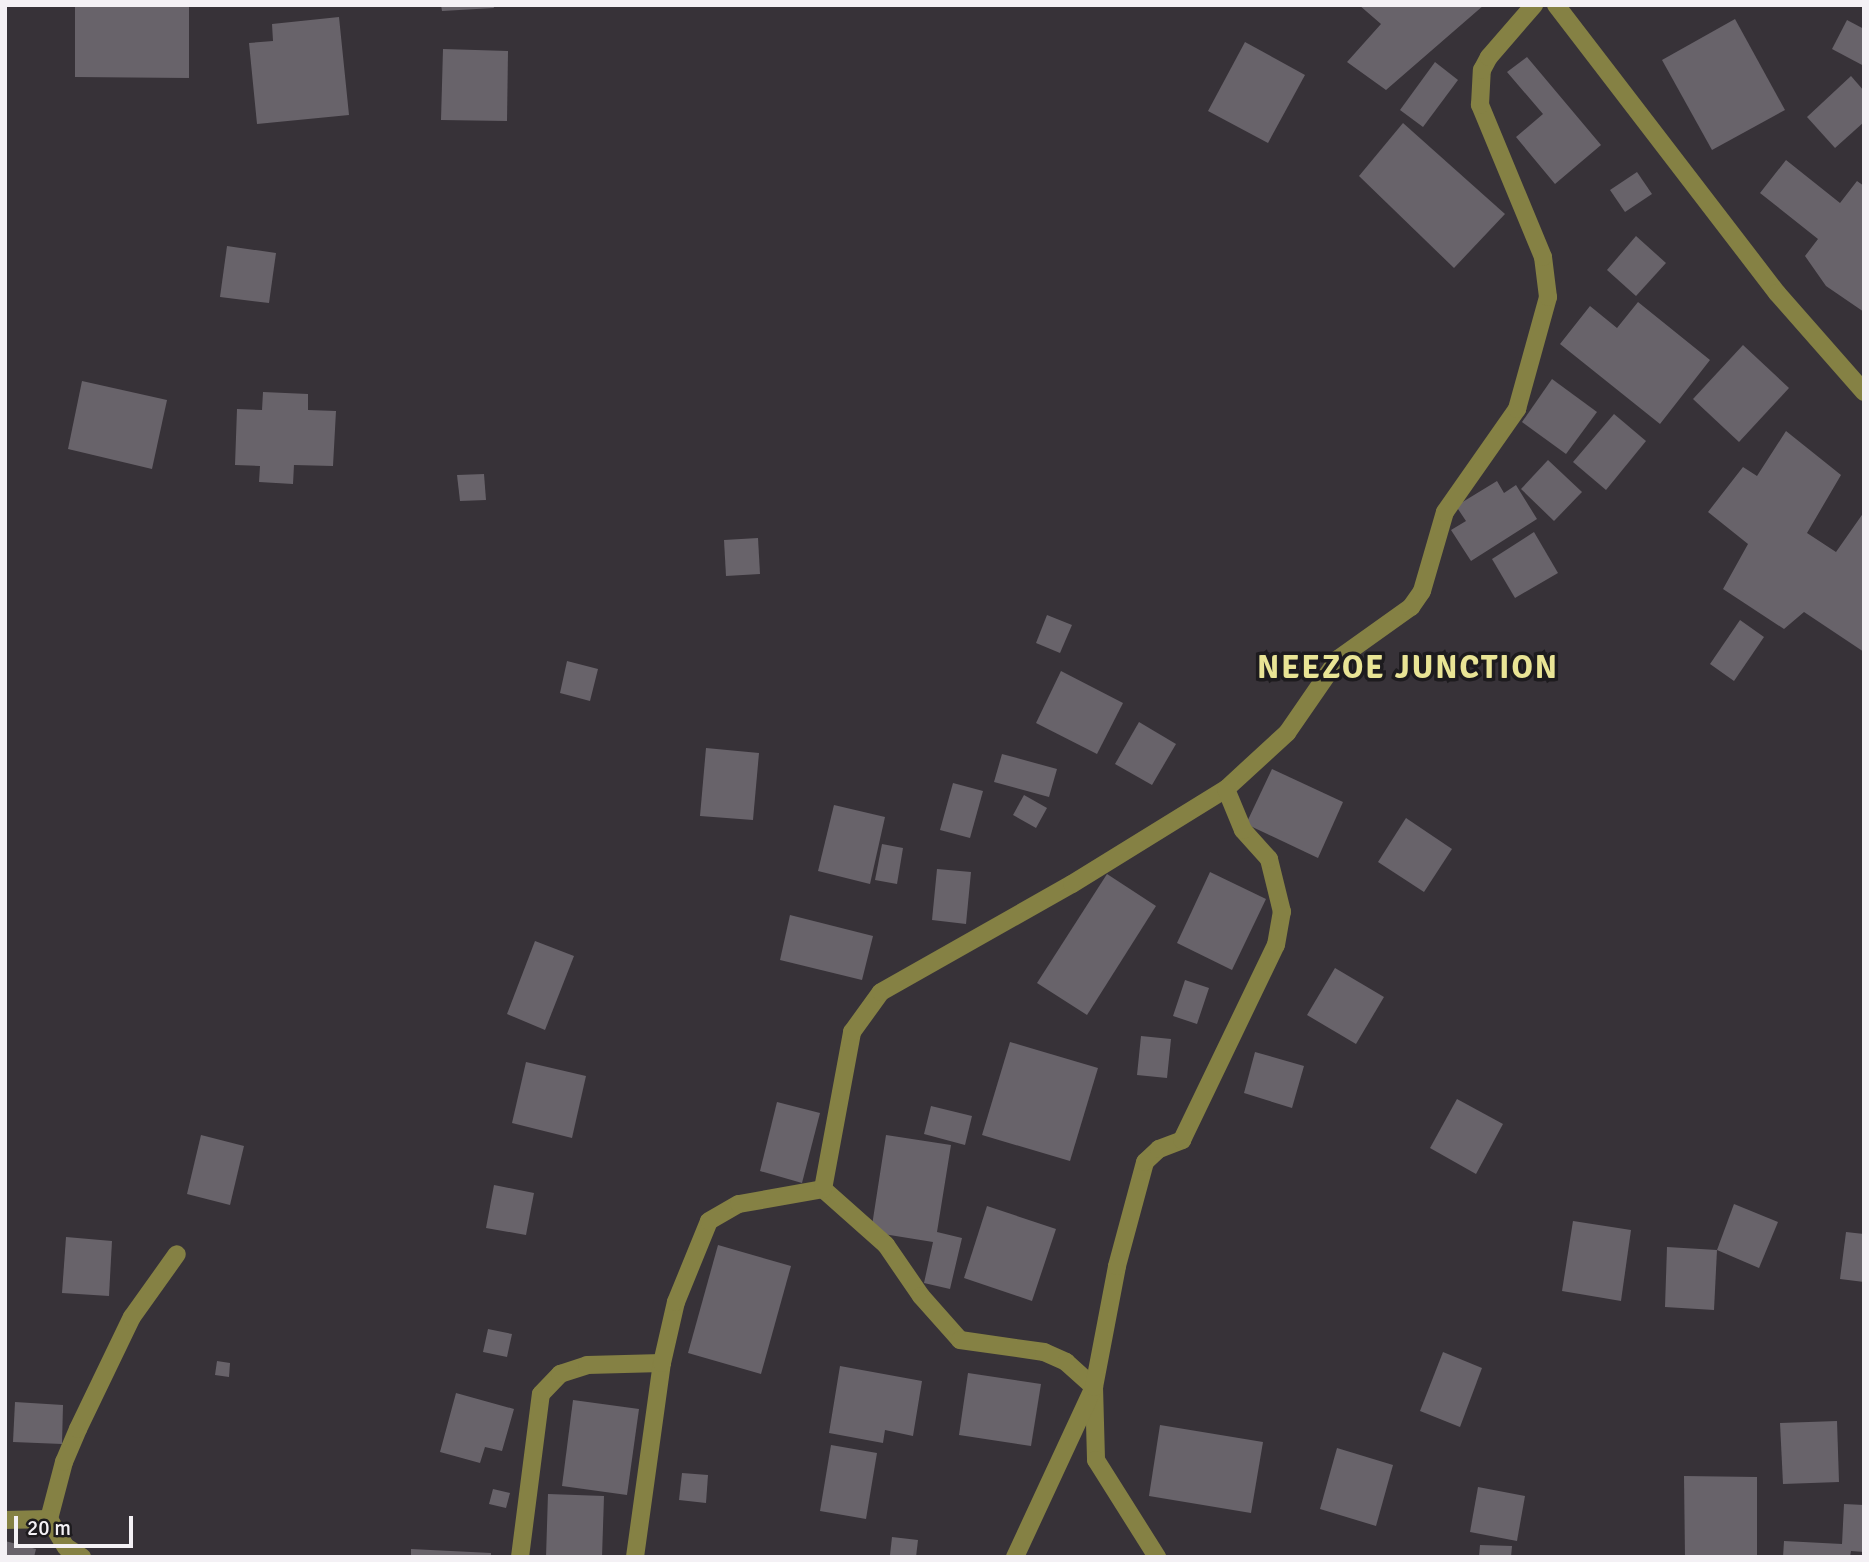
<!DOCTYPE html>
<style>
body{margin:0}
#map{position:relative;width:1869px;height:1562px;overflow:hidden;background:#373238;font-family:Signika,sans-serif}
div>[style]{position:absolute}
.building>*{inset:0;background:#68636a}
.minor>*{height:18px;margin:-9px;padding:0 9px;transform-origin:9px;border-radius:9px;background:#858144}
span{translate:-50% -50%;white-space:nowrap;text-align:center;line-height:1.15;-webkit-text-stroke:7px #1d1b1e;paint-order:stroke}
.district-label{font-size:32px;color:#e9e495;font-weight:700;letter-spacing:2px}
.frame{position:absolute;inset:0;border:7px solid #f4f1f5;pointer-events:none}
.scale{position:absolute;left:14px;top:1516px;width:119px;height:32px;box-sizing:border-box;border:4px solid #f4f1f5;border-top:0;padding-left:9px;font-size:21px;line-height:24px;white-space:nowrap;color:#f4f1f5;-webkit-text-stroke:5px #1d1b1e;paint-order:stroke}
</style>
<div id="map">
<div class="building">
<div style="clip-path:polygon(75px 5px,189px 5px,189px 78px,75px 77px)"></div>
<div style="clip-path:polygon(441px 5px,493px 5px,494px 8px,442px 11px)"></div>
<div style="clip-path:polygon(1359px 5px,1484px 5px,1386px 90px,1347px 62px,1381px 24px)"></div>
<div style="clip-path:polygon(339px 17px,349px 115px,257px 124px,249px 43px,273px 41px,272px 24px)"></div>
<div style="clip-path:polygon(1735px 19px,1785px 110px,1712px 150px,1662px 60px)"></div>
<div style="clip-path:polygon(1847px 20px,1864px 29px,1864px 66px,1832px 49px)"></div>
<div style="clip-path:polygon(1245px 42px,1305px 75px,1268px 143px,1208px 111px)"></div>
<div style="clip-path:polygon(443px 49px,508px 51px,507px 121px,441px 120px)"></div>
<div style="clip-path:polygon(1527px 57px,1601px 145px,1555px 184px,1516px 137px,1543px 114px,1507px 72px)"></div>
<div style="clip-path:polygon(1435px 62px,1458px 80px,1423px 127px,1400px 110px)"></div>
<div style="clip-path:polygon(1851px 76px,1864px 91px,1864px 122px,1835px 148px,1807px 117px)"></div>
<div style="clip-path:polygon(1403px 123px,1505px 214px,1454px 268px,1359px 176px)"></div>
<div style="clip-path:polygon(1786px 160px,1840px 203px,1857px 181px,1864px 186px,1864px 312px,1826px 286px,1805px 256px,1818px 239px,1760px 193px)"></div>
<div style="clip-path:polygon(1637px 172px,1652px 194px,1625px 212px,1610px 190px)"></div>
<div style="clip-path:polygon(1636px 236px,1666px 263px,1636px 296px,1607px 270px)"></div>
<div style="clip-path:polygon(227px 246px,276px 253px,269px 303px,220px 297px)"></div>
<div style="clip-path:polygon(1638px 302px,1710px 360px,1660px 424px,1560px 344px,1590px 306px,1617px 328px)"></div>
<div style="clip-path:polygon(1743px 345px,1789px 388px,1739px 442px,1693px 399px)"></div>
<div style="clip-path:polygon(1552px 379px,1597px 412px,1566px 454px,1522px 422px)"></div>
<div style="clip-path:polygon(82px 381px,167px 400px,152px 469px,68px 449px)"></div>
<div style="clip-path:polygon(263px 392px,308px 394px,308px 410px,336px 411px,333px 466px,294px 465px,293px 484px,259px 482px,260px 466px,235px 465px,237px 409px,262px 410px)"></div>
<div style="clip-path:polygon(1614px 414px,1646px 441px,1606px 490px,1573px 462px)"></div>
<div style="clip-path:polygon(1786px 431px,1841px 475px,1807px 533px,1836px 552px,1864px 512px,1864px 652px,1804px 612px,1784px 629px,1723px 589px,1748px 544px,1708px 512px,1743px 467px,1757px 476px)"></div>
<div style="clip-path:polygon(1548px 460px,1582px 492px,1554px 521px,1521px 489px)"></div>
<div style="clip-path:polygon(484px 474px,486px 500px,460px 501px,457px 475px)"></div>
<div style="clip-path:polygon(1497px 481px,1504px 493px,1516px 485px,1537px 519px,1471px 561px,1451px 530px,1466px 521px,1456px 506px)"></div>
<div style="clip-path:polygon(1534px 532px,1558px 573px,1515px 598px,1492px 559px)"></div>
<div style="clip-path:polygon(758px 538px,760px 574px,726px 576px,724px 540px)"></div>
<div style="clip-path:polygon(1047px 615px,1072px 625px,1060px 653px,1036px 643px)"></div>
<div style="clip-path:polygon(1740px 620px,1764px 637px,1734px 681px,1710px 664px)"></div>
<div style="clip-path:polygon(567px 661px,598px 669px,590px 701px,560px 693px)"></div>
<div style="clip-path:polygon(1061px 671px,1123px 703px,1097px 754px,1036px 723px)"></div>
<div style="clip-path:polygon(1139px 722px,1176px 744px,1152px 785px,1115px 764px)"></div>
<div style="clip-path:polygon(706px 748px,759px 753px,753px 820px,700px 816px)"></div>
<div style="clip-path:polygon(1002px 754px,1057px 769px,1049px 797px,994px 782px)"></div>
<div style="clip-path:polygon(1272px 769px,1343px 802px,1318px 858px,1246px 824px)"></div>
<div style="clip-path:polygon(953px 783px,983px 791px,970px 838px,940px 830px)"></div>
<div style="clip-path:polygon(1024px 795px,1047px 808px,1036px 828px,1013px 815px)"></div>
<div style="clip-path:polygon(834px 805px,885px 817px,870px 884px,818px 871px)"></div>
<div style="clip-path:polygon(1406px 818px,1452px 849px,1424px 892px,1378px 862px)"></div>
<div style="clip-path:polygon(882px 844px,903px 848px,897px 884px,875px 880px)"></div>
<div style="clip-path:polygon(937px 869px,971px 872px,966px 924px,932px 920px)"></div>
<div style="clip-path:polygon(1210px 872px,1266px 899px,1232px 970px,1177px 943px)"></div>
<div style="clip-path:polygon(1107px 874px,1156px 906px,1087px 1015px,1037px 983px)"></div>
<div style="clip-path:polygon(790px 915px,873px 936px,862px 980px,780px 960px)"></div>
<div style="clip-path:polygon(535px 941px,574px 956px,545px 1030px,507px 1014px)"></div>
<div style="clip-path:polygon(1335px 968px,1384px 997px,1356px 1044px,1307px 1015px)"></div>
<div style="clip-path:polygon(1185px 980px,1209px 988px,1197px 1024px,1173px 1016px)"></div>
<div style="clip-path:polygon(1141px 1036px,1171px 1039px,1167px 1078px,1137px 1075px)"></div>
<div style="clip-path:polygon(1010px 1042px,1098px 1068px,1070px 1161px,982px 1135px)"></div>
<div style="clip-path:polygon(1255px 1052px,1304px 1066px,1292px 1108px,1244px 1093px)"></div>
<div style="clip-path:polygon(526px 1062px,586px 1076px,572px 1138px,512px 1123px)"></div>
<div style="clip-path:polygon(1457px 1099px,1503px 1124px,1476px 1174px,1430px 1148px)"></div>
<div style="clip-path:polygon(777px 1102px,820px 1113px,802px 1183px,760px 1171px)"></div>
<div style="clip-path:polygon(931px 1106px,972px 1116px,965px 1145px,924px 1134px)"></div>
<div style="clip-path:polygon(201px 1135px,244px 1146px,230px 1205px,187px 1194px)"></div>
<div style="clip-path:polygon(886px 1135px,951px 1145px,937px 1232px,962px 1238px,950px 1289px,924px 1283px,933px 1242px,871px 1232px)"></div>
<div style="clip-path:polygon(494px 1185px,534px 1193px,526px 1235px,486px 1228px)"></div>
<div style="clip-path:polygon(1734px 1204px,1778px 1222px,1759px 1268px,1717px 1250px)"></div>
<div style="clip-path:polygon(987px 1206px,1056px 1229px,1032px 1301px,964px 1278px)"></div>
<div style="clip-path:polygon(1573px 1221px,1631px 1230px,1621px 1301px,1562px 1291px)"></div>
<div style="clip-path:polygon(1846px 1232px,1864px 1234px,1864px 1282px,1840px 1279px)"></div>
<div style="clip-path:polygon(66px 1237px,112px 1241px,109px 1296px,62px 1293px)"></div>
<div style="clip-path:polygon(718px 1245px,791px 1266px,761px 1374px,688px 1353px)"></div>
<div style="clip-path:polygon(1667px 1247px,1717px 1250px,1714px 1310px,1665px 1307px)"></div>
<div style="clip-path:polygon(488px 1329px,512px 1334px,507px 1357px,483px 1352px)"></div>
<div style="clip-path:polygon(1443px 1352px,1482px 1368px,1460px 1427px,1420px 1411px)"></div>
<div style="clip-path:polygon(217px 1361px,230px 1363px,229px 1377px,215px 1375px)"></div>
<div style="clip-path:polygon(840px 1366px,922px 1381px,913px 1436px,885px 1430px,883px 1443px,829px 1433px)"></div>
<div style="clip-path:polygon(968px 1373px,1041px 1384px,1031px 1446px,959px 1435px)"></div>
<div style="clip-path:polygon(456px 1393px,514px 1409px,502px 1451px,485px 1447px,480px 1463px,440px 1452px)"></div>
<div style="clip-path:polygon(573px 1400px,639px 1409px,627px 1495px,562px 1486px)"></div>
<div style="clip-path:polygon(15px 1402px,63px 1405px,62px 1444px,13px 1442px)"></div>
<div style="clip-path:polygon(1837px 1421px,1839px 1482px,1783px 1484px,1780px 1423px)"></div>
<div style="clip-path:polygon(1160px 1425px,1263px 1442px,1251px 1513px,1149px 1496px)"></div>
<div style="clip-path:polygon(831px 1445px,877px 1453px,866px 1519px,820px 1511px)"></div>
<div style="clip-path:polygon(1337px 1448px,1393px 1465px,1376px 1526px,1320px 1509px)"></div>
<div style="clip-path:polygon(682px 1473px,708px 1475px,706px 1503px,679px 1500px)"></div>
<div style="clip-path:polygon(1684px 1476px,1757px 1477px,1757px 1557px,1685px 1557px)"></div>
<div style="clip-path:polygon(1478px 1487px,1525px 1496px,1517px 1541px,1470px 1532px)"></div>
<div style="clip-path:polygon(493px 1489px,510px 1493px,506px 1508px,489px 1504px)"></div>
<div style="clip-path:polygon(548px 1494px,604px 1496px,602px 1557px,546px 1557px)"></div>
<div style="clip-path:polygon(1844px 1504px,1864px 1505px,1864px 1552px,1851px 1551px,1850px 1557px,1783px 1557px,1784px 1541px,1842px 1544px)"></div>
<div style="clip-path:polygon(892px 1537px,918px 1540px,916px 1557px,890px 1555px)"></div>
<div style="clip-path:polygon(5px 1541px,36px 1549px,34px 1557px,5px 1557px)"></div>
<div style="clip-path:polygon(1480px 1545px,1512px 1546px,1511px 1557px,1479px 1557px)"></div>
<div style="clip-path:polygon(411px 1549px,491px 1553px,491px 1557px,411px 1557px)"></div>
</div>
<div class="minor">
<div style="left:1556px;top:5px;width:363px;rotate:52.5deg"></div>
<div style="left:1777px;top:293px;width:132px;rotate:48.7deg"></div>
<div style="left:823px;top:1189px;width:84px;rotate:41.6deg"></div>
<div style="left:886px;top:1245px;width:62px;rotate:55.5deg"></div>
<div style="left:921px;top:1296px;width:59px;rotate:48.4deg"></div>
<div style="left:960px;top:1340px;width:85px;rotate:8.1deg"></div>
<div style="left:1044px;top:1352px;width:24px;rotate:24deg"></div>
<div style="left:1066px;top:1362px;width:38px;rotate:42deg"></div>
<div style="left:1094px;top:1387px;width:73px;rotate:88.4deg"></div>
<div style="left:1096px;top:1460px;width:115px;rotate:57.8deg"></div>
<div style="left:49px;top:1519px;width:59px;rotate:-75.3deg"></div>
<div style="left:64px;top:1462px;width:36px;rotate:-67deg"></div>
<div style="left:78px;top:1429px;width:124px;rotate:-64.3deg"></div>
<div style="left:132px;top:1317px;width:77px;rotate:-54.5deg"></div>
<div style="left:5px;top:1520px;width:44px;rotate:-1.3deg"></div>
<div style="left:49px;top:1519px;width:33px;rotate:59deg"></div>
<div style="left:66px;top:1547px;width:19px;rotate:32deg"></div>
<div style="left:520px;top:1557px;width:164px;rotate:-82.7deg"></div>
<div style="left:541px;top:1394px;width:28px;rotate:-46deg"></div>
<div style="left:560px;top:1374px;width:28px;rotate:-18deg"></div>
<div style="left:587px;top:1365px;width:75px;rotate:-1.5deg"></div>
<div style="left:635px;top:1557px;width:196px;rotate:-82.1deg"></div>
<div style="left:662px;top:1363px;width:63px;rotate:-77.1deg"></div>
<div style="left:676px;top:1302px;width:87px;rotate:-67.8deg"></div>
<div style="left:709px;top:1221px;width:34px;rotate:-30deg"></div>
<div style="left:739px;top:1204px;width:85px;rotate:-10.1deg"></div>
<div style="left:823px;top:1189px;width:160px;rotate:-79.5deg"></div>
<div style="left:852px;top:1032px;width:49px;rotate:-54.1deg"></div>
<div style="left:881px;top:992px;width:219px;rotate:-29.5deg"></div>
<div style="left:1072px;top:884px;width:181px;rotate:-31.7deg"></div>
<div style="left:1226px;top:789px;width:83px;rotate:-42.6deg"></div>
<div style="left:1287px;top:733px;width:90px;rotate:-55.4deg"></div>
<div style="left:1338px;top:659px;width:90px;rotate:-35.5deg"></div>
<div style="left:1411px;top:607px;width:19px;rotate:-55deg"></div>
<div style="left:1422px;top:591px;width:82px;rotate:-73.8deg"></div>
<div style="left:1445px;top:512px;width:126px;rotate:-55deg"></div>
<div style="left:1517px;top:409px;width:116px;rotate:-74.5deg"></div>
<div style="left:1548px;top:297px;width:40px;rotate:-97.1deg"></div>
<div style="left:1543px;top:257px;width:165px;rotate:-112.5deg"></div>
<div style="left:1480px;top:105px;width:35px;rotate:-87deg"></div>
<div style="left:1482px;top:70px;width:15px;rotate:-62deg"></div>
<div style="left:1489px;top:57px;width:69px;rotate:-49.1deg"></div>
<div style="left:1015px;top:1557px;width:187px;rotate:-65.1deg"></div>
<div style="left:1094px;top:1387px;width:123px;rotate:-79.2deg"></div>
<div style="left:1117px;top:1266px;width:108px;rotate:-74.9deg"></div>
<div style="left:1145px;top:1162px;width:19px;rotate:-43deg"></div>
<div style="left:1159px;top:1149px;width:25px;rotate:-21deg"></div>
<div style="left:1182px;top:1140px;width:216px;rotate:-64.3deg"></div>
<div style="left:1276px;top:945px;width:34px;rotate:-80deg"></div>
<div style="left:1282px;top:912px;width:55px;rotate:-103.8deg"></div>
<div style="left:1269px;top:859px;width:39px;rotate:-132deg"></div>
<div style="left:1243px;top:830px;width:44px;rotate:-112.5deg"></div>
</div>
<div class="district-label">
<span style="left:1408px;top:668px">NEEZOE JUNCTION</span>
</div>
<div class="frame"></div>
<div class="scale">20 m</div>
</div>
